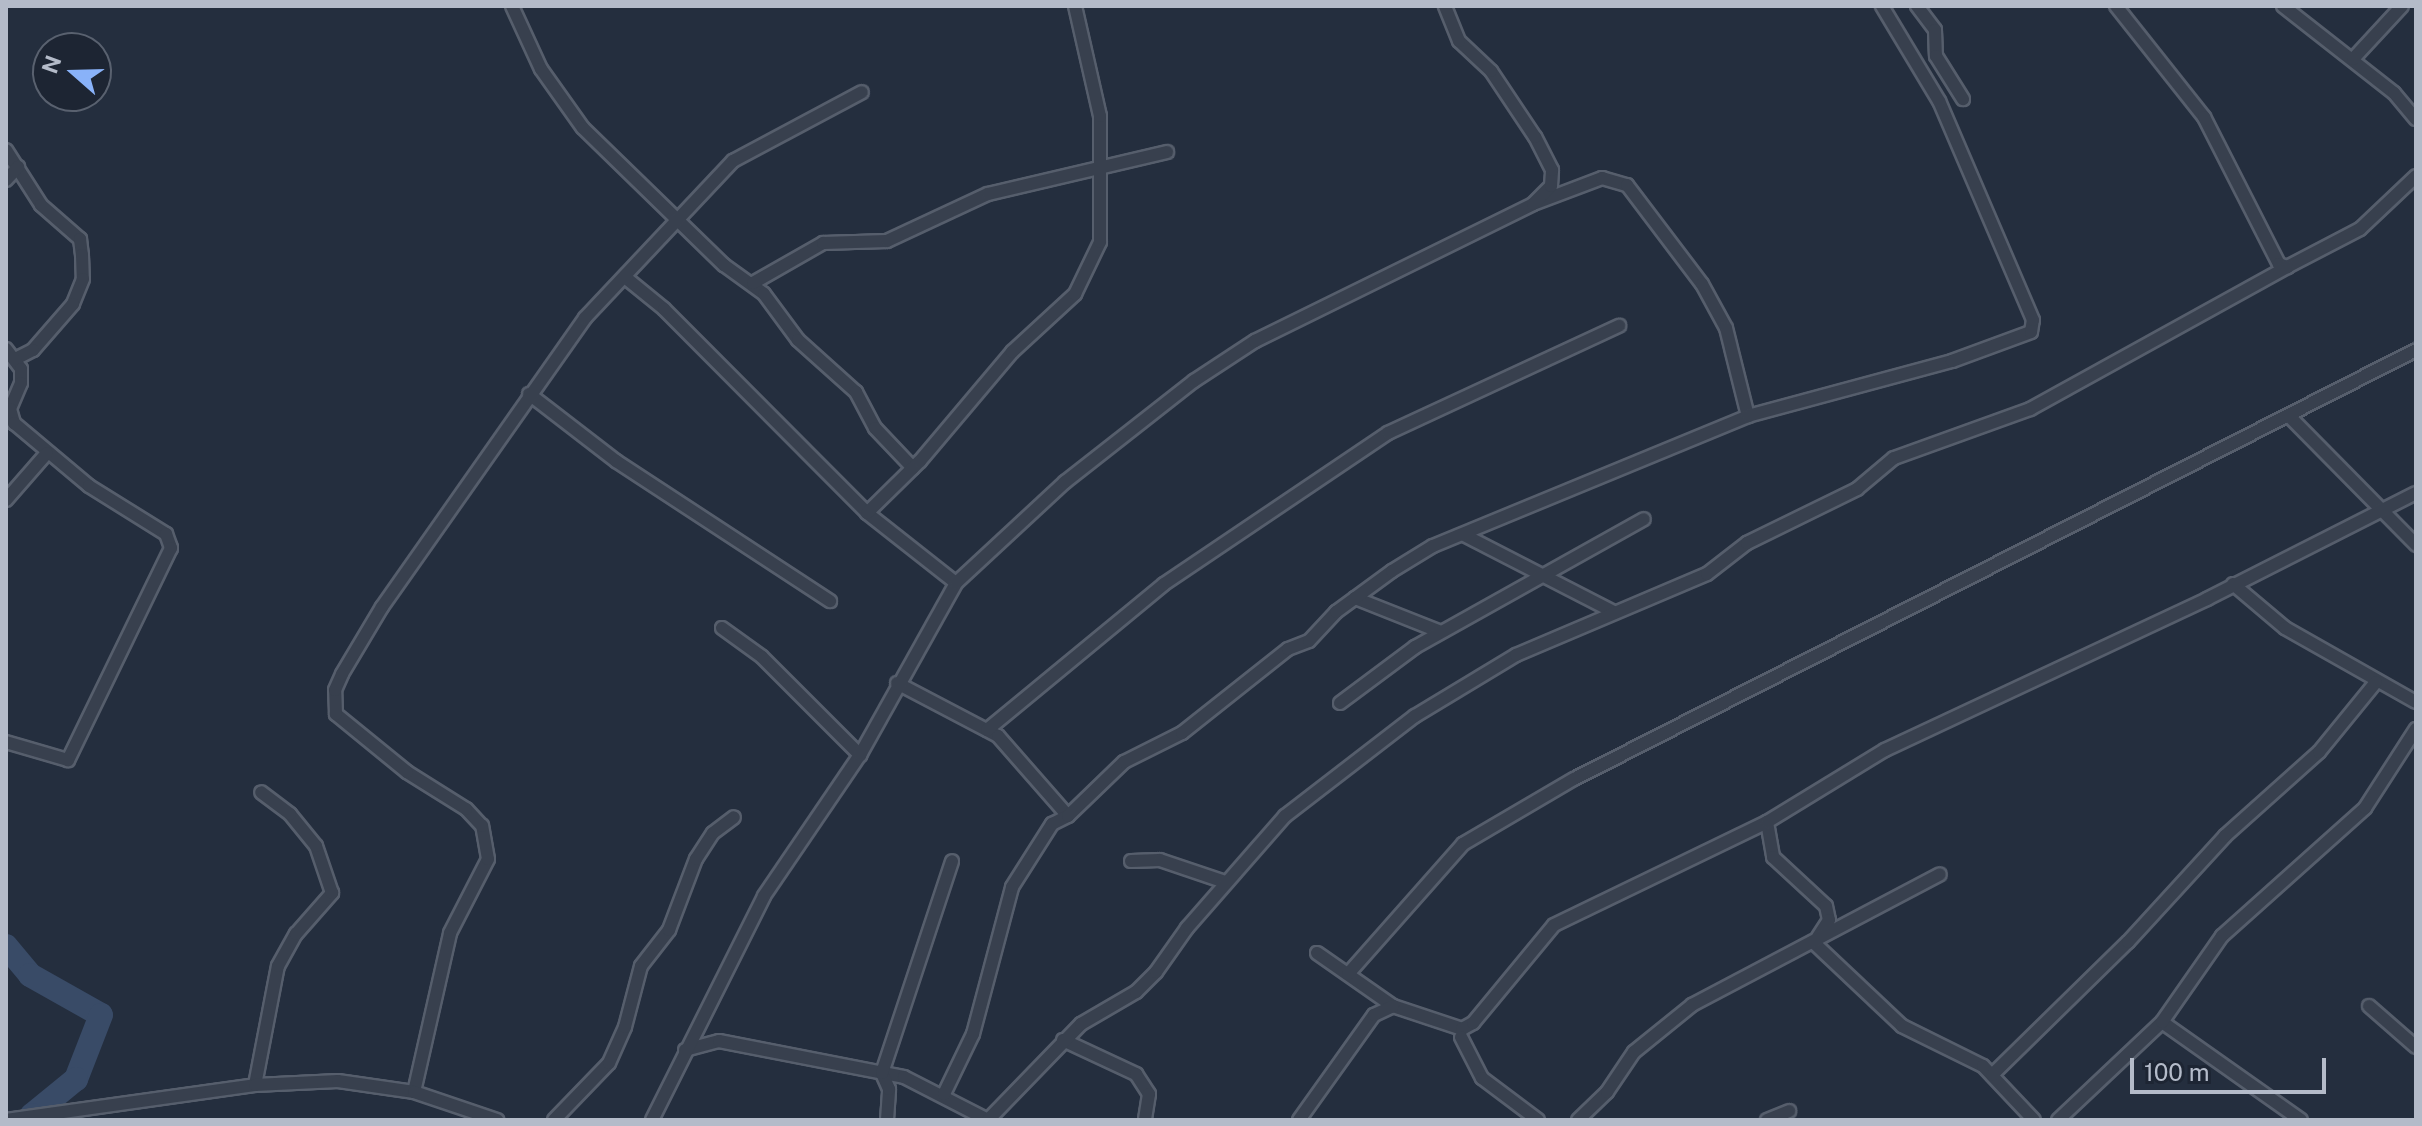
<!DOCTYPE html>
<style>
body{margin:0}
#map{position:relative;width:2422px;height:1126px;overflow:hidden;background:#242e3e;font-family:"Public Sans",sans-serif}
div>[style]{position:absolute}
.river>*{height:24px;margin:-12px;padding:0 12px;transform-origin:12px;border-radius:12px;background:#394b67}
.roads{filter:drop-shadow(2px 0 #565e6c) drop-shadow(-2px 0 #565e6c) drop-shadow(0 2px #565e6c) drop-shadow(0 -2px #565e6c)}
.street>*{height:12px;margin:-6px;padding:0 6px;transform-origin:6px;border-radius:6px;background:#38404e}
span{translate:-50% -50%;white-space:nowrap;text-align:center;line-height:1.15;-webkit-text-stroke:7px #1d2533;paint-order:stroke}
.frame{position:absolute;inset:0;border:8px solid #b4bbc9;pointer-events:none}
.north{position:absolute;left:32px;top:32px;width:80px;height:80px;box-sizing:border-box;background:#1d2533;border:2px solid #59616f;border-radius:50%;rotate:290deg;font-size:22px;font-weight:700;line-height:32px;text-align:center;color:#b4bbc9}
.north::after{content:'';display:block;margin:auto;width:28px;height:36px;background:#89b2f9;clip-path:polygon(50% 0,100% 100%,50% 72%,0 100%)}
.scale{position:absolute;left:2130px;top:1058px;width:196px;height:36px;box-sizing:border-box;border:4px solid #b4bbc9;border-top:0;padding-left:10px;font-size:24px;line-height:28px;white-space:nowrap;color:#b4bbc9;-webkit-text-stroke:6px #1d2533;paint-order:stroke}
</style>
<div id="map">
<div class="river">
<div style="left:6px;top:946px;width:38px;rotate:50deg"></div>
<div style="left:30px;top:975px;width:81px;rotate:29.4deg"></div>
<div style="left:101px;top:1015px;width:69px;rotate:111.3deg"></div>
<div style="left:76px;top:1079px;width:57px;rotate:140.7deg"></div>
<div style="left:32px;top:1115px;width:6px;rotate:59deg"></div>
</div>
<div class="roads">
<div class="street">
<div style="left:512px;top:6px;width:69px;rotate:65.3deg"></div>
<div style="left:541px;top:69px;width:72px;rotate:54.6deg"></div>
<div style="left:583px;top:128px;width:197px;rotate:44.2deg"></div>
<div style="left:724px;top:265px;width:49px;rotate:35.9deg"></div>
<div style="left:764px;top:294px;width:57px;rotate:53.5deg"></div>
<div style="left:798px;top:340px;width:78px;rotate:41.9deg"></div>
<div style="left:856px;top:392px;width:41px;rotate:62.2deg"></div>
<div style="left:875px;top:428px;width:55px;rotate:46.5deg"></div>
<div style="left:1917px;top:6px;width:30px;rotate:53deg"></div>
<div style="left:1935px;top:30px;width:26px;rotate:88deg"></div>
<div style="left:1936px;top:56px;width:51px;rotate:57.9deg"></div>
<div style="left:2116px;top:6px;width:142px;rotate:51.6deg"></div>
<div style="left:2204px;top:117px;width:165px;rotate:63deg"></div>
<div style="left:2279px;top:264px;width:9px;rotate:21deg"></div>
<div style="left:2287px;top:267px;width:82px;rotate:-27.5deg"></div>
<div style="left:2360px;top:229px;width:77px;rotate:-43.4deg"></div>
<div style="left:2283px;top:6px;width:141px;rotate:38.1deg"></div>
<div style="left:2394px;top:93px;width:34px;rotate:50deg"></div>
<div style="left:2353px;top:59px;width:72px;rotate:-47.2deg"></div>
<div style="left:6px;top:150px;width:65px;rotate:57.5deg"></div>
<div style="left:41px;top:205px;width:52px;rotate:41.1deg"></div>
<div style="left:80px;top:239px;width:16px;rotate:83deg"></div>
<div style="left:82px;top:255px;width:24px;rotate:88deg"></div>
<div style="left:83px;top:279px;width:27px;rotate:112deg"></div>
<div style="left:73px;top:304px;width:61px;rotate:131deg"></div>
<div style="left:33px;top:350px;width:18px;rotate:153deg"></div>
<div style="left:6px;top:180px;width:18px;rotate:-47deg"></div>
<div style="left:1536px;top:203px;width:71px;rotate:-20.7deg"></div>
<div style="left:1602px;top:178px;width:26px;rotate:16deg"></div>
<div style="left:1627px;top:185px;width:124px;rotate:52.9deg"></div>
<div style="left:1702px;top:284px;width:50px;rotate:61.4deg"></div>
<div style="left:1726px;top:328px;width:91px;rotate:76deg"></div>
<div style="left:626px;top:278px;width:49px;rotate:39.2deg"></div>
<div style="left:664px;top:309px;width:288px;rotate:45.1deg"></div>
<div style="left:867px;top:513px;width:113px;rotate:38.2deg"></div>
<div style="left:753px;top:283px;width:81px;rotate:-29.7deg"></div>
<div style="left:823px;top:243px;width:64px;rotate:-1.8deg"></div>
<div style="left:887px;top:241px;width:111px;rotate:-25deg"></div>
<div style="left:988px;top:194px;width:184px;rotate:-13.2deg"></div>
<div style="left:6px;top:349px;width:25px;rotate:53deg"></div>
<div style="left:21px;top:369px;width:14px;rotate:90deg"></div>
<div style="left:21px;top:383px;width:28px;rotate:113deg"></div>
<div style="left:10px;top:409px;width:15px;rotate:74deg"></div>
<div style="left:14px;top:423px;width:98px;rotate:40deg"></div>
<div style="left:89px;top:486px;width:91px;rotate:31.9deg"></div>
<div style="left:166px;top:534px;width:15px;rotate:70deg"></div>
<div style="left:171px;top:548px;width:236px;rotate:115.9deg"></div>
<div style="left:68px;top:760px;width:65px;rotate:-163.8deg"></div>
<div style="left:529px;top:394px;width:110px;rotate:37.6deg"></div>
<div style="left:616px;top:461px;width:256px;rotate:33.2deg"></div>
<div style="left:2289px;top:416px;width:181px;rotate:45.4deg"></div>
<div style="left:6px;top:500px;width:62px;rotate:-48.9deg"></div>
<div style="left:867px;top:513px;width:74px;rotate:-44.5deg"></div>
<div style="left:920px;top:461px;width:143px;rotate:-49.8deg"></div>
<div style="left:1012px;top:352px;width:86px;rotate:-42.6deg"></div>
<div style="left:1075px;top:294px;width:58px;rotate:-64.3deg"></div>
<div style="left:1100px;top:242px;width:126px;rotate:-90deg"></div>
<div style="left:1100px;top:116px;width:113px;rotate:-102.8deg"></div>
<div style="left:1464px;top:535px;width:169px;rotate:27.2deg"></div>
<div style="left:2233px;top:584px;width:68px;rotate:40.2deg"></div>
<div style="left:2285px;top:628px;width:150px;rotate:29.5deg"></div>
<div style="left:1355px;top:598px;width:92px;rotate:21.6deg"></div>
<div style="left:722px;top:628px;width:49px;rotate:35.9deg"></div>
<div style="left:762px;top:657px;width:139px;rotate:45deg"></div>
<div style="left:897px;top:683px;width:114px;rotate:27.7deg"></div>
<div style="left:998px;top:736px;width:106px;rotate:48.8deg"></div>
<div style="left:1340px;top:703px;width:94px;rotate:-36.7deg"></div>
<div style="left:1415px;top:647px;width:262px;rotate:-29.2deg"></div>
<div style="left:987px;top:730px;width:229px;rotate:-39.5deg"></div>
<div style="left:1164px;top:584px;width:270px;rotate:-34deg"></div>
<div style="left:1388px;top:433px;width:255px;rotate:-24.9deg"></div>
<div style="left:1767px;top:822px;width:36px;rotate:80deg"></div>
<div style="left:1773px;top:857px;width:72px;rotate:42.8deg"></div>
<div style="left:1826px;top:906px;width:14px;rotate:78deg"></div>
<div style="left:1829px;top:920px;width:20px;rotate:123deg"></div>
<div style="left:1131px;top:861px;width:29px;rotate:-2deg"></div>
<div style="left:1160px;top:860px;width:69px;rotate:18.7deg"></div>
<div style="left:1813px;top:942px;width:122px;rotate:43.3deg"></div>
<div style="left:1902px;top:1026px;width:90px;rotate:26.3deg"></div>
<div style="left:1983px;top:1066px;width:74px;rotate:46.6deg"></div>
<div style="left:1317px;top:953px;width:93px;rotate:34.9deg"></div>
<div style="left:1393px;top:1006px;width:73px;rotate:18.4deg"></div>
<div style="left:1462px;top:1029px;width:13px;rotate:-29deg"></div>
<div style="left:1473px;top:1023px;width:127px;rotate:-50.4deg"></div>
<div style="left:1554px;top:925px;width:237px;rotate:-25.8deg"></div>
<div style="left:1767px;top:822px;width:138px;rotate:-31.4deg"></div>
<div style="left:1885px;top:750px;width:356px;rotate:-25.1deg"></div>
<div style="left:2207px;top:599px;width:234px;rotate:-26.9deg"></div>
<div style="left:1348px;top:974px;width:174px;rotate:-48.5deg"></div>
<div style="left:1463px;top:844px;width:129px;rotate:-30.4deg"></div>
<div style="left:1574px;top:779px;width:945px;rotate:-27deg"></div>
<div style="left:2369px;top:1006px;width:62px;rotate:41.1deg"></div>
<div style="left:2162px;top:1022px;width:170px;rotate:35.2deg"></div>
<div style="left:1461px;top:1037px;width:46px;rotate:62.9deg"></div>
<div style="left:1482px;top:1078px;width:70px;rotate:36.9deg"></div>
<div style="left:1063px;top:1040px;width:81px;rotate:25deg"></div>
<div style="left:1136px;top:1074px;width:24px;rotate:57deg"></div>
<div style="left:1149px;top:1094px;width:26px;rotate:99deg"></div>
<div style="left:685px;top:1050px;width:35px;rotate:-15deg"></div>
<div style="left:719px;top:1041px;width:188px;rotate:11deg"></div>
<div style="left:904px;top:1077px;width:94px;rotate:27.1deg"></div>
<div style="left:1992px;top:1075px;width:190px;rotate:-44.4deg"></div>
<div style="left:2128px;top:942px;width:144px;rotate:-47.5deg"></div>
<div style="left:2225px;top:836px;width:126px;rotate:-41.8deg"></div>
<div style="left:2319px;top:752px;width:90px;rotate:-50.8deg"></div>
<div style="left:255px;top:1085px;width:121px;rotate:-79.1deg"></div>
<div style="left:278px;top:966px;width:37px;rotate:-61deg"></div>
<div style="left:296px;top:934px;width:55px;rotate:-48.7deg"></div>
<div style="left:332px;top:893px;width:50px;rotate:-108.8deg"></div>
<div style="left:316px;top:846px;width:41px;rotate:-129.1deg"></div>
<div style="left:290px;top:814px;width:36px;rotate:-143deg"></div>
<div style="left:414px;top:1092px;width:163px;rotate:-77.2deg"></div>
<div style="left:450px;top:933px;width:83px;rotate:-62.8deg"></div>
<div style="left:488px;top:859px;width:34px;rotate:-100deg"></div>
<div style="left:482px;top:826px;width:23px;rotate:-133deg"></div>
<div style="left:466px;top:809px;width:70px;rotate:-147.9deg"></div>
<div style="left:407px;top:772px;width:92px;rotate:-140.8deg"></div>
<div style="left:336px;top:714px;width:24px;rotate:-92deg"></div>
<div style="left:335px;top:690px;width:17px;rotate:-66deg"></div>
<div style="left:342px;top:674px;width:78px;rotate:-59.2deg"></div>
<div style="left:382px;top:607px;width:353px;rotate:-54.9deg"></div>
<div style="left:585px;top:318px;width:216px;rotate:-46.7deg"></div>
<div style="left:733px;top:161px;width:146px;rotate:-28.1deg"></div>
<div style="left:944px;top:1094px;width:67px;rotate:-64.2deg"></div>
<div style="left:973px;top:1034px;width:152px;rotate:-75.1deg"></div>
<div style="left:1012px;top:887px;width:75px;rotate:-57.6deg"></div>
<div style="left:1052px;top:824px;width:18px;rotate:-27deg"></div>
<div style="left:1068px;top:816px;width:78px;rotate:-44deg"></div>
<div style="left:1124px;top:762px;width:65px;rotate:-26.6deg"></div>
<div style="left:1182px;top:733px;width:135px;rotate:-38.4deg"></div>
<div style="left:1288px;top:649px;width:22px;rotate:-21deg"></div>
<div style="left:1309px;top:641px;width:40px;rotate:-47deg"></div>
<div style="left:1336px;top:612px;width:69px;rotate:-36.2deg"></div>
<div style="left:1392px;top:571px;width:48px;rotate:-31.4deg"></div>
<div style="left:1433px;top:546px;width:341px;rotate:-22.4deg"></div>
<div style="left:1748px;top:416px;width:211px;rotate:-15.1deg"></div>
<div style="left:1952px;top:361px;width:84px;rotate:-20.2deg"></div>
<div style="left:2031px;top:332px;width:12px;rotate:-81deg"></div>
<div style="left:2033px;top:320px;width:238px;rotate:-113.2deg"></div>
<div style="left:1939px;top:101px;width:111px;rotate:-121deg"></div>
<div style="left:6px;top:1120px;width:251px;rotate:-8deg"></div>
<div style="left:255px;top:1085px;width:83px;rotate:-2.8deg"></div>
<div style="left:338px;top:1081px;width:77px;rotate:8.2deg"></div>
<div style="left:414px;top:1092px;width:88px;rotate:18.6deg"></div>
<div style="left:554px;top:1120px;width:79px;rotate:-46deg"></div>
<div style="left:609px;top:1063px;width:39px;rotate:-66deg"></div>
<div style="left:625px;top:1027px;width:63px;rotate:-75.3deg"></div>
<div style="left:641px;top:966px;width:46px;rotate:-52.1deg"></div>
<div style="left:669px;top:930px;width:76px;rotate:-69.2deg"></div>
<div style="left:696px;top:859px;width:31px;rotate:-57deg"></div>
<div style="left:713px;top:833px;width:26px;rotate:-37deg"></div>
<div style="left:652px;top:1120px;width:250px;rotate:-63.4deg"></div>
<div style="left:764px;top:896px;width:171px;rotate:-55.8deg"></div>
<div style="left:860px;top:755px;width:197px;rotate:-60.8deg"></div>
<div style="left:956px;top:583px;width:149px;rotate:-42.8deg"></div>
<div style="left:1065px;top:482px;width:164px;rotate:-38.1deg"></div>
<div style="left:1194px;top:381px;width:73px;rotate:-33.3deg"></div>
<div style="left:1255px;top:341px;width:310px;rotate:-26.2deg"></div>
<div style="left:1533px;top:204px;width:25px;rotate:-45deg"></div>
<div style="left:1551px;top:186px;width:16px;rotate:-86deg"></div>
<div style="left:1552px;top:170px;width:37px;rotate:-117deg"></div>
<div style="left:1535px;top:137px;width:79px;rotate:-123.7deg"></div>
<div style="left:1491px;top:71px;width:44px;rotate:-136.8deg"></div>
<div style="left:1459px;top:41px;width:38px;rotate:-112deg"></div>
<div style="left:887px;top:1120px;width:31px;rotate:-86deg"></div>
<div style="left:889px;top:1089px;width:17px;rotate:-114deg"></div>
<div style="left:882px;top:1073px;width:223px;rotate:-71.7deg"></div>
<div style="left:988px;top:1120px;width:134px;rotate:-45.9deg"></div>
<div style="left:1081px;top:1024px;width:64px;rotate:-30.2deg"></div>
<div style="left:1136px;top:992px;width:28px;rotate:-45deg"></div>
<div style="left:1156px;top:972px;width:54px;rotate:-54.8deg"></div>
<div style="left:1187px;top:928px;width:149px;rotate:-48.8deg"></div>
<div style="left:1285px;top:816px;width:164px;rotate:-37.6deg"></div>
<div style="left:1415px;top:716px;width:118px;rotate:-31.1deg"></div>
<div style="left:1516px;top:655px;width:207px;rotate:-23deg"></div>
<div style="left:1707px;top:574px;width:51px;rotate:-37.8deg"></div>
<div style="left:1747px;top:543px;width:123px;rotate:-26.1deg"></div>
<div style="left:1857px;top:489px;width:48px;rotate:-40deg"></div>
<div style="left:1894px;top:458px;width:145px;rotate:-19.8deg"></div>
<div style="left:2030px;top:409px;width:294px;rotate:-28.9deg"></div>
<div style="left:1299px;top:1120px;width:129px;rotate:-54.5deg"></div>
<div style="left:1374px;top:1015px;width:21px;rotate:-25deg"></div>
<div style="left:1578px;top:1120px;width:40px;rotate:-44deg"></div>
<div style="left:1607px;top:1092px;width:48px;rotate:-56deg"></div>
<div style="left:1634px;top:1052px;width:75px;rotate:-39deg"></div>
<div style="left:1692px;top:1005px;width:280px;rotate:-27.8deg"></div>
<div style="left:1767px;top:1120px;width:24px;rotate:-22deg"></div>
<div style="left:2058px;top:1120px;width:143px;rotate:-43.3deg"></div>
<div style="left:2162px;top:1022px;width:105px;rotate:-55.1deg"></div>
<div style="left:2222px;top:936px;width:192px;rotate:-41.8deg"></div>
<div style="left:2365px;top:808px;width:94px;rotate:-57.2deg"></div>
</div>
</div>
<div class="frame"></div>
<div class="north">N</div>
<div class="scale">100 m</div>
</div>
